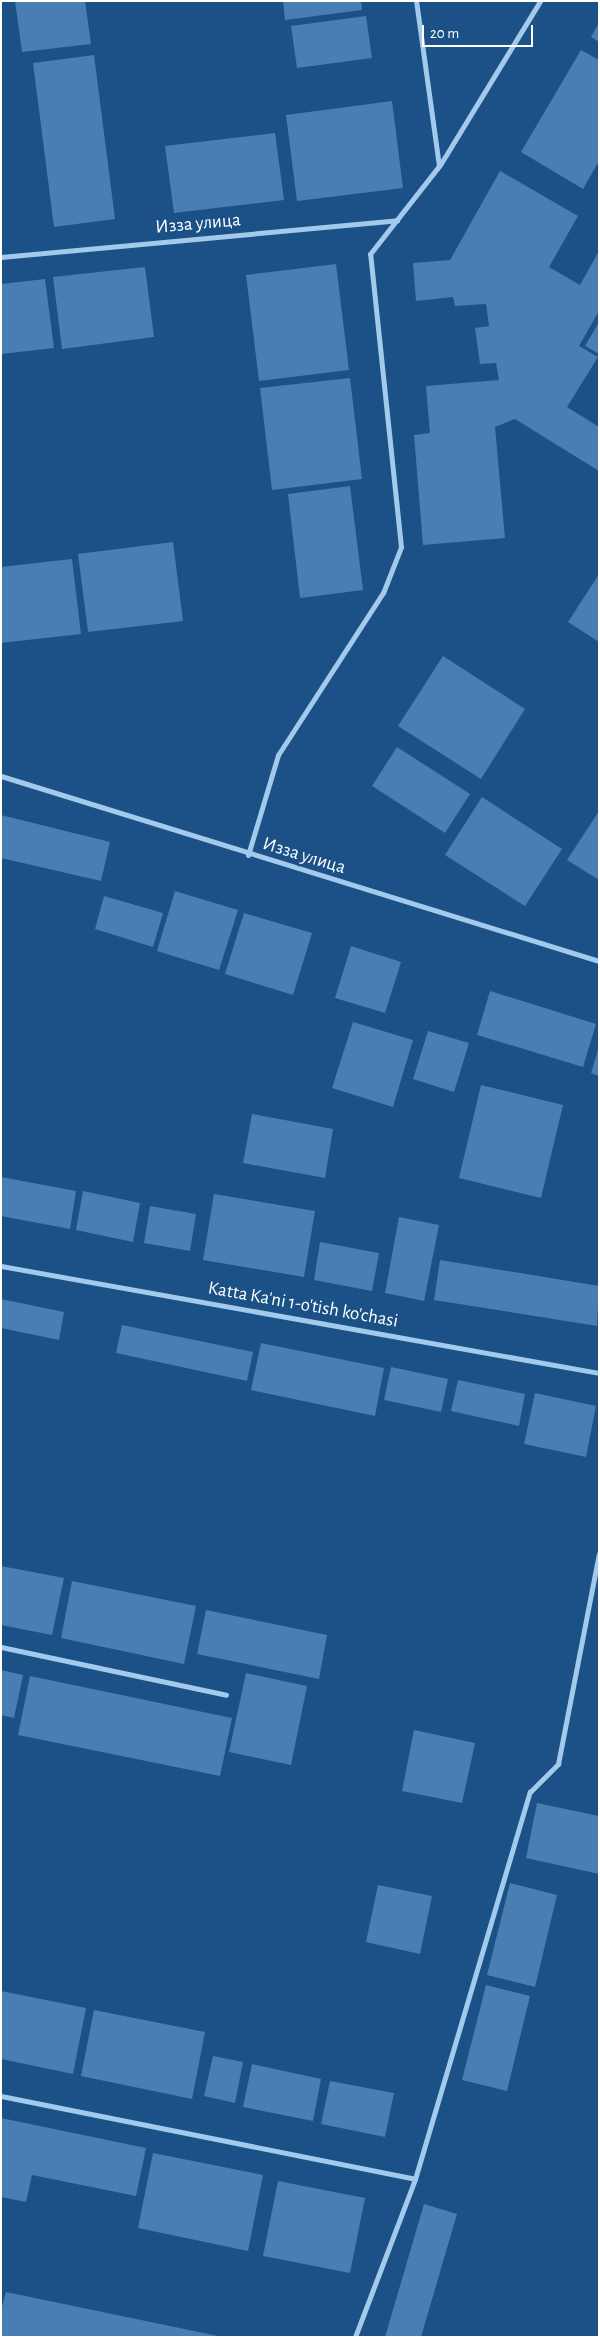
<!DOCTYPE html>
<meta charset="utf-8">
<style>
body{margin:0}
#map{position:relative;width:600px;height:2338px;overflow:hidden;background:#1b5186;font-family:"Alegreya Sans",sans-serif}
div>[style]{position:absolute}
.building>*{inset:0;background:#487eb1}
.minor>*{height:5px;margin:-2.5px;padding:0 2.5px;transform-origin:2.5px;border-radius:2.5px;background:#a3c9ec}
span{translate:-50% -50%;white-space:nowrap;text-align:center;line-height:1.15;-webkit-text-stroke:5px #1b5186;paint-order:stroke}
.street-label{font-size:19px;color:#fff}
.frame{position:absolute;inset:0;border:2px solid #fff;pointer-events:none}
.scale{position:absolute;left:422px;top:25px;width:111px;height:22px;box-sizing:border-box;border:2px solid #fff;border-top:0;padding-left:6px;font-size:15px;line-height:18px;white-space:nowrap;color:#fff;-webkit-text-stroke:4px #1b5186;paint-order:stroke}
</style>
<div id="map">
<div class="building">
<div style="clip-path:polygon(15px 1px,85px 1px,91px 44px,22px 52px)"></div>
<div style="clip-path:polygon(283px 1px,361px 1px,362px 10px,285px 20px)"></div>
<div style="clip-path:polygon(366px 16px,372px 58px,297px 68px,291px 26px)"></div>
<div style="clip-path:polygon(599px 23px,599px 42px,591px 37px)"></div>
<div style="clip-path:polygon(581px 50px,599px 60px,599px 161px,583px 189px,521px 152px)"></div>
<div style="clip-path:polygon(94px 55px,115px 219px,54px 227px,33px 63px)"></div>
<div style="clip-path:polygon(392px 101px,403px 188px,297px 201px,286px 115px)"></div>
<div style="clip-path:polygon(275px 133px,284px 200px,174px 213px,165px 146px)"></div>
<div style="clip-path:polygon(500px 171px,578px 216px,549px 267px,580px 285px,599px 251px,599px 311px,579px 346px,598px 357px,567px 407px,599px 427px,599px 471px,515px 419px,495px 427px,505px 538px,423px 545px,414px 435px,430px 433px,426px 386px,499px 380px,496px 363px,480px 364px,475px 328px,489px 326px,486px 304px,455px 306px,453px 297px,416px 301px,413px 263px,450px 260px)"></div>
<div style="clip-path:polygon(336px 264px,349px 370px,259px 381px,246px 275px)"></div>
<div style="clip-path:polygon(145px 267px,154px 337px,62px 349px,53px 277px)"></div>
<div style="clip-path:polygon(45px 279px,54px 348px,1px 354px,1px 284px)"></div>
<div style="clip-path:polygon(599px 322px,599px 354px,585px 346px)"></div>
<div style="clip-path:polygon(350px 378px,362px 479px,272px 490px,260px 388px)"></div>
<div style="clip-path:polygon(350px 486px,363px 590px,300px 598px,288px 494px)"></div>
<div style="clip-path:polygon(173px 542px,183px 621px,88px 632px,78px 554px)"></div>
<div style="clip-path:polygon(72px 559px,81px 634px,1px 643px,1px 567px)"></div>
<div style="clip-path:polygon(599px 574px,599px 642px,568px 622px)"></div>
<div style="clip-path:polygon(443px 656px,525px 709px,481px 779px,398px 726px)"></div>
<div style="clip-path:polygon(397px 747px,470px 794px,445px 833px,372px 786px)"></div>
<div style="clip-path:polygon(482px 797px,562px 849px,525px 906px,445px 855px)"></div>
<div style="clip-path:polygon(599px 811px,599px 880px,567px 860px)"></div>
<div style="clip-path:polygon(1px 815px,110px 842px,101px 881px,1px 858px)"></div>
<div style="clip-path:polygon(175px 891px,238px 910px,219px 970px,157px 951px)"></div>
<div style="clip-path:polygon(104px 896px,163px 913px,153px 947px,95px 929px)"></div>
<div style="clip-path:polygon(244px 913px,312px 933px,293px 995px,225px 974px)"></div>
<div style="clip-path:polygon(351px 946px,401px 962px,385px 1013px,335px 998px)"></div>
<div style="clip-path:polygon(490px 991px,596px 1024px,583px 1067px,477px 1035px)"></div>
<div style="clip-path:polygon(353px 1022px,413px 1040px,393px 1107px,332px 1088px)"></div>
<div style="clip-path:polygon(428px 1031px,469px 1043px,454px 1092px,413px 1079px)"></div>
<div style="clip-path:polygon(598px 1050px,599px 1050px,599px 1076px,591px 1073px)"></div>
<div style="clip-path:polygon(481px 1085px,563px 1105px,541px 1198px,459px 1178px)"></div>
<div style="clip-path:polygon(252px 1114px,333px 1129px,325px 1178px,243px 1163px)"></div>
<div style="clip-path:polygon(1px 1177px,76px 1191px,70px 1229px,1px 1216px)"></div>
<div style="clip-path:polygon(83px 1191px,140px 1203px,133px 1242px,76px 1230px)"></div>
<div style="clip-path:polygon(214px 1194px,315px 1211px,304px 1277px,203px 1260px)"></div>
<div style="clip-path:polygon(150px 1206px,196px 1214px,190px 1251px,144px 1243px)"></div>
<div style="clip-path:polygon(399px 1217px,439px 1225px,424px 1301px,385px 1293px)"></div>
<div style="clip-path:polygon(320px 1242px,379px 1253px,372px 1291px,314px 1280px)"></div>
<div style="clip-path:polygon(440px 1260px,599px 1286px,597px 1326px,434px 1300px)"></div>
<div style="clip-path:polygon(1px 1299px,64px 1312px,59px 1340px,1px 1328px)"></div>
<div style="clip-path:polygon(122px 1325px,253px 1352px,247px 1381px,116px 1353px)"></div>
<div style="clip-path:polygon(261px 1343px,384px 1368px,375px 1416px,251px 1390px)"></div>
<div style="clip-path:polygon(391px 1367px,448px 1379px,441px 1412px,384px 1400px)"></div>
<div style="clip-path:polygon(458px 1380px,525px 1394px,519px 1426px,451px 1411px)"></div>
<div style="clip-path:polygon(535px 1393px,596px 1406px,586px 1457px,524px 1444px)"></div>
<div style="clip-path:polygon(1px 1566px,64px 1578px,52px 1635px,1px 1625px)"></div>
<div style="clip-path:polygon(72px 1581px,196px 1606px,184px 1664px,61px 1638px)"></div>
<div style="clip-path:polygon(206px 1610px,327px 1635px,319px 1679px,197px 1654px)"></div>
<div style="clip-path:polygon(1px 1670px,23px 1675px,14px 1718px,1px 1715px)"></div>
<div style="clip-path:polygon(246px 1673px,307px 1686px,291px 1765px,229px 1752px)"></div>
<div style="clip-path:polygon(30px 1676px,232px 1718px,220px 1776px,18px 1735px)"></div>
<div style="clip-path:polygon(414px 1730px,475px 1743px,462px 1803px,402px 1791px)"></div>
<div style="clip-path:polygon(537px 1803px,599px 1816px,599px 1874px,526px 1858px)"></div>
<div style="clip-path:polygon(510px 1883px,557px 1895px,535px 1987px,487px 1975px)"></div>
<div style="clip-path:polygon(378px 1885px,432px 1896px,420px 1954px,366px 1942px)"></div>
<div style="clip-path:polygon(486px 1985px,530px 1996px,507px 2091px,462px 2080px)"></div>
<div style="clip-path:polygon(1px 1991px,86px 2008px,73px 2074px,1px 2059px)"></div>
<div style="clip-path:polygon(94px 2010px,205px 2032px,192px 2099px,81px 2076px)"></div>
<div style="clip-path:polygon(213px 2056px,243px 2062px,235px 2103px,204px 2096px)"></div>
<div style="clip-path:polygon(252px 2064px,321px 2079px,313px 2121px,243px 2107px)"></div>
<div style="clip-path:polygon(330px 2081px,394px 2093px,385px 2137px,321px 2124px)"></div>
<div style="clip-path:polygon(1px 2118px,146px 2148px,136px 2196px,32px 2175px,26px 2202px,1px 2197px)"></div>
<div style="clip-path:polygon(153px 2153px,263px 2175px,248px 2251px,138px 2228px)"></div>
<div style="clip-path:polygon(278px 2181px,365px 2198px,350px 2273px,263px 2256px)"></div>
<div style="clip-path:polygon(424px 2204px,457px 2214px,421px 2337px,385px 2337px)"></div>
<div style="clip-path:polygon(6px 2292px,218px 2336px,218px 2337px,1px 2337px,1px 2310px)"></div>
</div>
<div class="minor">
<div style="left:440px;top:165px;width:192px;rotate:-58.6deg"></div>
<div style="left:1px;top:257px;width:398px;rotate:-5.3deg"></div>
<div style="left:1px;top:776px;width:626px;rotate:17.19deg"></div>
<div style="left:248px;top:855px;width:104px;rotate:-73.3deg"></div>
<div style="left:278px;top:755px;width:193px;rotate:-57.1deg"></div>
<div style="left:383px;top:593px;width:49px;rotate:-68.6deg"></div>
<div style="left:401px;top:547px;width:295px;rotate:-96deg"></div>
<div style="left:370px;top:254px;width:112px;rotate:-51.9deg"></div>
<div style="left:439px;top:166px;width:167px;rotate:-97.9deg"></div>
<div style="left:1px;top:1266px;width:607px;rotate:10.14deg"></div>
<div style="left:1px;top:1647px;width:230px;rotate:12deg"></div>
<div style="left:1px;top:2096px;width:422px;rotate:11.3deg"></div>
<div style="left:355px;top:2337px;width:169px;rotate:-69.2deg"></div>
<div style="left:415px;top:2179px;width:404px;rotate:-73.5deg"></div>
<div style="left:530px;top:1792px;width:40px;rotate:-45deg"></div>
<div style="left:558px;top:1764px;width:214px;rotate:-79deg"></div>
</div>
<div class="street-label">
<span style="left:198px;top:224px;rotate:-5deg">Изза улица</span>
<span style="left:304px;top:856px;rotate:17deg">Изза улица</span>
<span style="left:303px;top:1305px;rotate:10deg">Katta Ka'ni 1-o'tish ko'chasi</span>
</div>
<div class="frame"></div>
<div class="scale">20 m</div>
</div>
